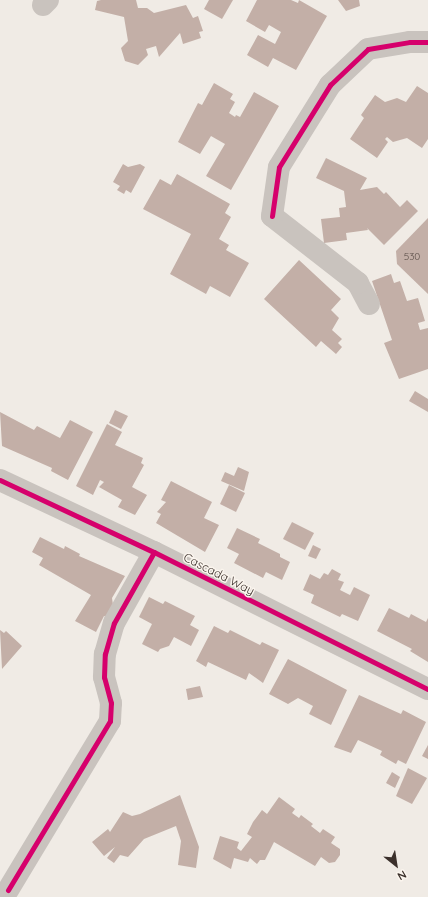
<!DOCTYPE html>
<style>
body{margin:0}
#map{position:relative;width:428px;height:897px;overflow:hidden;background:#f0ebe5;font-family:Quicksand,sans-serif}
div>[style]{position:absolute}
.building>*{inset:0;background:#c3afa7}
.minor>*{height:22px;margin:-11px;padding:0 11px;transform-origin:11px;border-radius:11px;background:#c9c3be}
.cycleway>*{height:5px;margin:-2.5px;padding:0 2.5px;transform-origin:2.5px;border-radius:2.5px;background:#d6006c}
span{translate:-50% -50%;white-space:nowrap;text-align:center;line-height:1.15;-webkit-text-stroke:3px #fbf5ee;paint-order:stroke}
.number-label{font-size:10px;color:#5d504a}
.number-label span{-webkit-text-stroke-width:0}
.street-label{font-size:12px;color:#3b302b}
.north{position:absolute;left:376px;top:845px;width:40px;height:40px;-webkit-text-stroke:3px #fbf5ee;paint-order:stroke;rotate:150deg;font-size:11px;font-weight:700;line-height:16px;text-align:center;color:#3b302b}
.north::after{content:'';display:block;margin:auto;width:14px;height:18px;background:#3b302b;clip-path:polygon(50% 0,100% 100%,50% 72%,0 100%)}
</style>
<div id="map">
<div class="building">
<div style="clip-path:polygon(101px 0,136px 0,138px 8px,147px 8px,154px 13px,186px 5px,193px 18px,198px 16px,203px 31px,199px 32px,201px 38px,183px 44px,180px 33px,159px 57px,156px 46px,146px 49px,148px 55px,138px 65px,125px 61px,121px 48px,128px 41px,124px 17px,95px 10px,97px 1px)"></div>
<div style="clip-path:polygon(209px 0,233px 0,222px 19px,204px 9px)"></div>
<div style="clip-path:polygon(257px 0,291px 0,298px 3px,299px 0,327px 16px,296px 70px,273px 58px,268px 67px,247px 55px,258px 35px,275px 44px,281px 32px,269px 25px,265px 32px,246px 21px)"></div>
<div style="clip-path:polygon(338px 0,359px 0,360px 6px,346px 11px)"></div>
<div style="clip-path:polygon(214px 83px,233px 94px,230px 99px,235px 102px,229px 113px,235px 117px,236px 115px,240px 117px,254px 92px,279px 106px,231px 190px,206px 176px,225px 144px,211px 136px,200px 154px,178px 142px,198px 103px,202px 105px)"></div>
<div style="clip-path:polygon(417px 86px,428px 93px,428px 139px,422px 148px,407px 138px,393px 142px,387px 137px,385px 139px,388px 142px,377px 158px,350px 139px,364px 118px,361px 115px,375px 95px,385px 102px,397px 98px,406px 102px)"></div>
<div style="clip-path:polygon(326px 158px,367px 178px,360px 190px,377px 187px,384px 194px,386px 192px,400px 207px,407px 200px,418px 211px,384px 245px,367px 228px,368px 230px,346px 233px,347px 240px,324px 243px,321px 219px,340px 217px,339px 208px,346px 207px,344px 191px,316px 178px)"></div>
<div style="clip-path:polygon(123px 164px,128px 167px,140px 164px,145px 167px,131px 193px,126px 190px,124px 194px,117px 190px,120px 186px,113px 182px)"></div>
<div style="clip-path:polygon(177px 174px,230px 204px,225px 213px,231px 217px,219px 239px,229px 245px,226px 250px,249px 263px,230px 297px,210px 286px,206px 294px,170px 274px,191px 234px,143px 209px,160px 179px,171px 185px)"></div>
<div style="clip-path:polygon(428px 218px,428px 294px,397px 264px,396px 251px)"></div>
<div style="clip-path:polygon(299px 260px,341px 299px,331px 310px,339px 318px,332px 330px,342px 339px,338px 343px,342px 347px,336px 354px,321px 341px,316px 347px,264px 299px)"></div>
<div style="clip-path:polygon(391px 274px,394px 283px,400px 281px,407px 301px,418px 298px,425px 321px,418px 323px,420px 330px,428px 328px,428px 369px,399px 379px,384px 343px,392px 340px,372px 281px)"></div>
<div style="clip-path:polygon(415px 391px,428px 399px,428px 412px,409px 401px)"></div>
<div style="clip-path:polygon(115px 410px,128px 416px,121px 429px,109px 423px)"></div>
<div style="clip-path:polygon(0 412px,34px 430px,37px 426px,60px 438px,70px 420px,93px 432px,68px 480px,51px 471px,52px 468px,2px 446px)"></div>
<div style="clip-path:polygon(107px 424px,122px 432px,115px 445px,143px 458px,141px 463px,144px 465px,132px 487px,147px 495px,135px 515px,118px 507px,122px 500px,99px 487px,104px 482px,100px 480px,93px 495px,76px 486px)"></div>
<div style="clip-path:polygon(238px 467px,249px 472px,244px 491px,221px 481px,225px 472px,234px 476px)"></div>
<div style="clip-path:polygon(171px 481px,212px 502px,204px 518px,219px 525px,205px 552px,156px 523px,161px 514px,157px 512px,166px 502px,161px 500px)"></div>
<div style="clip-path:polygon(229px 485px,245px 493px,236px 512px,220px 504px)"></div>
<div style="clip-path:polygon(292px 522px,314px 533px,305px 550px,283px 539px)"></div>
<div style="clip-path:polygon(237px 528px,260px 539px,258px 543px,280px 554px,280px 557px,290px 562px,282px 580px,266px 572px,263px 578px,234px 563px,239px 554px,227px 548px)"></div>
<div style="clip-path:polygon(40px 537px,64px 549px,65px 546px,80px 554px,79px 556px,125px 576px,112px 598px,113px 605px,106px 617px,104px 616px,96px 632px,75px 621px,91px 595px,39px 565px,43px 558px,32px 552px)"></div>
<div style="clip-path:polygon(313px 545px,321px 549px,316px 559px,308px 556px)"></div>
<div style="clip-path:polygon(332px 569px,341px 574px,338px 580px,344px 582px,340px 590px,350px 595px,354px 587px,370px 595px,358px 621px,342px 614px,340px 617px,311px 603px,314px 595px,303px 590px,310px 574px,320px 579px,324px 573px,328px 575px)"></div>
<div style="clip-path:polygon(149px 597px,163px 604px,165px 601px,195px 616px,190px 625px,199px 630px,191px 646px,174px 637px,169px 646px,160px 649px,158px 652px,142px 644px,152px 624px,139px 617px)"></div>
<div style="clip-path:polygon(389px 608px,409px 618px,411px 614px,426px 622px,428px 618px,428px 662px,410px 651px,412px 649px,377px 631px)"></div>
<div style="clip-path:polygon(214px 626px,228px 633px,230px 630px,260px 645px,262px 642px,279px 650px,263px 683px,249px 673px,246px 680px,208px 662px,206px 667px,196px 661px)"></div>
<div style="clip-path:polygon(0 630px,4px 633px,6px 631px,22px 646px,2px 669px)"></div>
<div style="clip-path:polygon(288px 659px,347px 690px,331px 725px,309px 714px,313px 706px,298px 698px,288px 704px,269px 694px)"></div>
<div style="clip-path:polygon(200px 686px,203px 697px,188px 700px,186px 689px)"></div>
<div style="clip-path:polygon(359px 695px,401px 714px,403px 710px,426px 722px,406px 764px,398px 760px,396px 764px,380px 755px,382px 751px,358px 740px,351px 753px,334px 747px)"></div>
<div style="clip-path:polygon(428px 745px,428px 759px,422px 756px)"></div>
<div style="clip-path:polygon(408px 768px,427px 778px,412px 804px,396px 796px)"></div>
<div style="clip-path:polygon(392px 772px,400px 777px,395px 788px,386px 783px)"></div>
<div style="clip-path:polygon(180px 795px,199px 847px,196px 868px,178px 865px,181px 841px,176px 826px,144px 839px,128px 857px,120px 855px,114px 863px,107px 858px,115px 847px,104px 856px,92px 842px,108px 829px,110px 832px,123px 812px,132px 816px,140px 814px)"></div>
<div style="clip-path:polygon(279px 797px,295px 809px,292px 813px,299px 818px,301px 815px,313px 824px,311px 826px,320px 833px,323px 829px,335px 837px,331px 843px,340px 849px,340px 855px,335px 862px,329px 863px,321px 857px,315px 866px,274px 842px,265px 860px,260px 860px,257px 864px,250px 858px,248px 862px,234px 858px,231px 869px,213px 859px,220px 836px,239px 842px,237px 848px,241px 851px,252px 837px,247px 834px,253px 822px,262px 810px,267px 814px)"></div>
</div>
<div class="minor">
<div style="left:43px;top:5px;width:7px;rotate:-45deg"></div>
<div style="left:369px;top:304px;width:24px;rotate:-118deg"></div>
<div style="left:358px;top:283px;width:109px;rotate:-142.1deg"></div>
<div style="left:272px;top:216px;width:49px;rotate:-81.9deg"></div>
<div style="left:279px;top:167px;width:97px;rotate:-58.1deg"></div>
<div style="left:330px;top:85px;width:52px;rotate:-43.5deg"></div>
<div style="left:368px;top:49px;width:43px;rotate:-9.5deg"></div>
<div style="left:410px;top:42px;width:18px"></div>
<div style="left:0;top:480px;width:170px;rotate:25.1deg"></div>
<div style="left:154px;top:552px;width:306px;rotate:26.6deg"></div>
<div style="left:8px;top:890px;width:197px;rotate:-58.9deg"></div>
<div style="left:110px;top:721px;width:18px;rotate:-87deg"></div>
<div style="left:111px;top:703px;width:27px;rotate:-105deg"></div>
<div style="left:104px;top:677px;width:23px;rotate:-88deg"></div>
<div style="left:105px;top:654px;width:32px;rotate:-74deg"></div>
<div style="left:114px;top:623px;width:81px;rotate:-60.6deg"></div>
</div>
<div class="cycleway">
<div style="left:272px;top:216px;width:49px;rotate:-81.9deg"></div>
<div style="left:279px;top:167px;width:97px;rotate:-58.1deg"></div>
<div style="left:330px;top:85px;width:52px;rotate:-43.5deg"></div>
<div style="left:368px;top:49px;width:43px;rotate:-9.5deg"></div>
<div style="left:410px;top:42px;width:18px"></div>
<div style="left:0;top:480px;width:170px;rotate:25.1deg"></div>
<div style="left:154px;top:552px;width:306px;rotate:26.6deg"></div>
<div style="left:8px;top:890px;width:197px;rotate:-58.9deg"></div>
<div style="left:110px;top:721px;width:18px;rotate:-87deg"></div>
<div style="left:111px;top:703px;width:27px;rotate:-105deg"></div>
<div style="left:104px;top:677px;width:23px;rotate:-88deg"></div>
<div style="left:105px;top:654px;width:32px;rotate:-74deg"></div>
<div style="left:114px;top:623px;width:81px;rotate:-60.6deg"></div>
</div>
<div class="number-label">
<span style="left:412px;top:257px">530</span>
</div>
<div class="street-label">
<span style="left:219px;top:574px;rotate:27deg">Cascada Way</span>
</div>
<div class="north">N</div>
</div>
